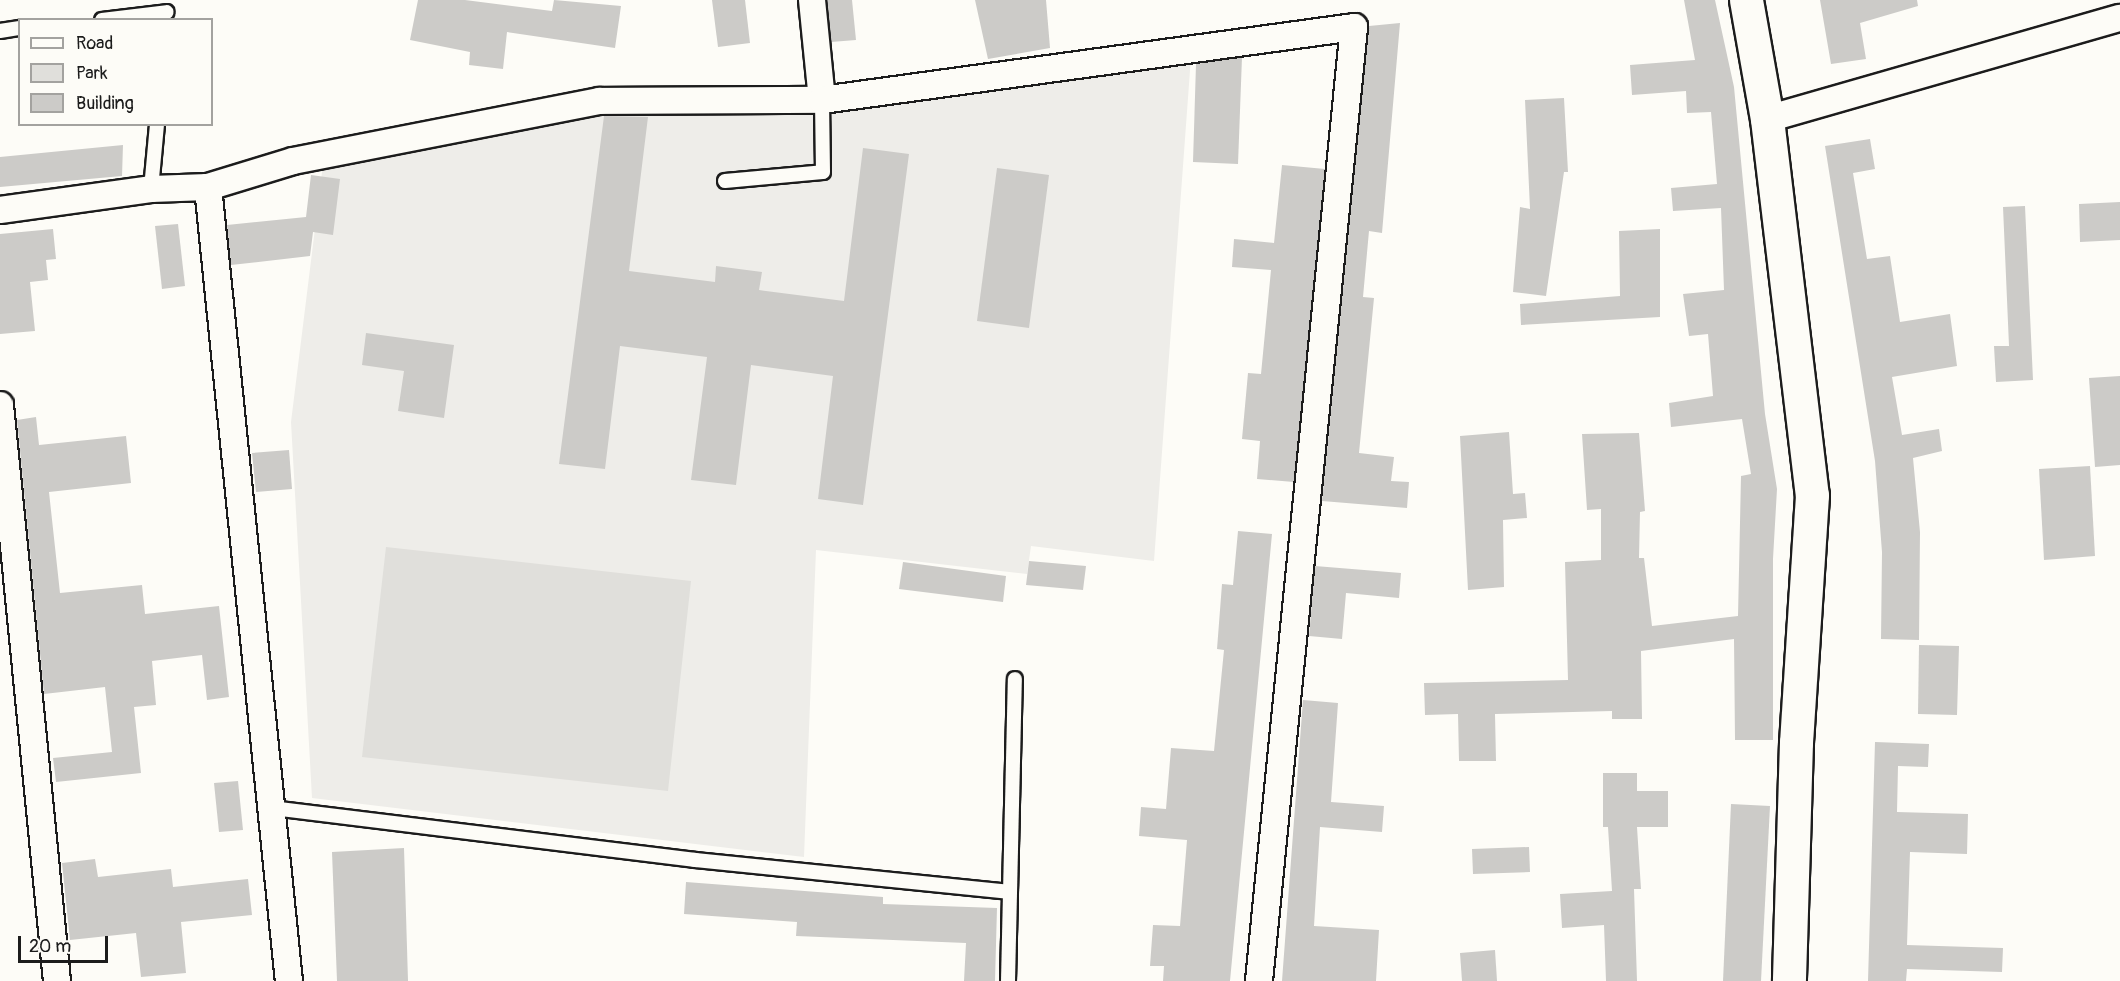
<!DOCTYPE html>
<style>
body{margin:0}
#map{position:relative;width:2120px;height:981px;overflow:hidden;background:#fdfcf7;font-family:Pangolin,sans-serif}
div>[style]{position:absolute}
.built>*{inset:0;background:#eeede9}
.green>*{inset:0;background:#e0dfdb}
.building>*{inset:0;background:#cccbc8}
.roads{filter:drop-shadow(2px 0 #1c1c1c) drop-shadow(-2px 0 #1c1c1c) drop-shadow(0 2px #1c1c1c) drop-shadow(0 -2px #1c1c1c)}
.service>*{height:14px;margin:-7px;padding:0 7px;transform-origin:7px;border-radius:7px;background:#fdfcf7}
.minor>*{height:26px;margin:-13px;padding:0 13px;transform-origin:13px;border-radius:13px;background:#fdfcf7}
.tertiary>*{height:33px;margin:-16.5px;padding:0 16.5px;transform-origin:16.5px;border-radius:16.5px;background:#fdfcf7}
span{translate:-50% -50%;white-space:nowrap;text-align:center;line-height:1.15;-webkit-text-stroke:4.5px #fdfcf7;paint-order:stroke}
.legend{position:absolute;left:18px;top:18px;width:195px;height:108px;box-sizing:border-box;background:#fdfcf7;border:2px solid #a3a29f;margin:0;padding:8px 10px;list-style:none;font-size:18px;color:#1c1c1c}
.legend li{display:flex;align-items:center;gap:12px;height:30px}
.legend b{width:30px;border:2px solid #a3a29f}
.scale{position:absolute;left:18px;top:936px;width:90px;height:27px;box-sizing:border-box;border:3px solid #1c1c1c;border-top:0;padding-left:8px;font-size:18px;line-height:21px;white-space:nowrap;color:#1c1c1c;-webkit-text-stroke:4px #fdfcf7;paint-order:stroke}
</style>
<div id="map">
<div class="built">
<div style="clip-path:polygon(1191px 57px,1154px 561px,1031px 546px,1027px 574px,816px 550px,804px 857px,312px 798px,291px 422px,323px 164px,600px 107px)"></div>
</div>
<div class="green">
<div style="clip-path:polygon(386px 547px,691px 581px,668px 791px,362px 757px)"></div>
</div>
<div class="building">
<div style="clip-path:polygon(418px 0,465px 0,552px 11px,554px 0,621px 6px,615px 48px,507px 32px,503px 69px,469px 65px,470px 52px,410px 40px)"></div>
<div style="clip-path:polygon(712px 0,745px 0,750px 43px,718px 47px)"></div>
<div style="clip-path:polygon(827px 0,852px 0,856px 40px,831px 42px)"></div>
<div style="clip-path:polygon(975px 0,1046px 0,1050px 48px,988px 59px)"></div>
<div style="clip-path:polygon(1684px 0,1715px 0,1734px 87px,1765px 414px,1777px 489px,1773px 559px,1773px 740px,1735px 740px,1734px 639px,1641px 651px,1642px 719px,1612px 719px,1612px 711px,1495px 714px,1496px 761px,1459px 761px,1458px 714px,1425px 715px,1424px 683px,1568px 680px,1565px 562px,1601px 560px,1601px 509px,1587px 510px,1582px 434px,1639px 433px,1645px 511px,1640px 512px,1639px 558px,1644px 558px,1652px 626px,1738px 616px,1741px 476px,1751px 474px,1742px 419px,1671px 427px,1669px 403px,1713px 396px,1708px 334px,1689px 336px,1683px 294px,1724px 290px,1721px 208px,1673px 211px,1671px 188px,1717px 184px,1711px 112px,1687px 113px,1686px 91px,1632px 95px,1630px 65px,1695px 60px)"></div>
<div style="clip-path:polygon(1820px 0,1917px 0,1918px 6px,1860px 23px,1866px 59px,1831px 64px)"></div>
<div style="clip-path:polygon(1400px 23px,1382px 233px,1369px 231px,1363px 297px,1374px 298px,1359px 453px,1394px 457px,1391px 481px,1409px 482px,1407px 508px,1322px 501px,1369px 26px)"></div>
<div style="clip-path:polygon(1242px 57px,1238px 164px,1193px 162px,1196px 64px)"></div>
<div style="clip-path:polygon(1564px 98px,1568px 172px,1564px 172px,1546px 296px,1513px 292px,1520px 207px,1530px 209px,1525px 100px)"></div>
<div style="clip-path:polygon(604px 116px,648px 117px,629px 271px,715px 282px,716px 266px,762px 272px,759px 290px,844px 301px,863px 148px,909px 154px,863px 505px,818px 499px,833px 376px,751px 365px,736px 485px,691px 480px,707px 357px,620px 346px,605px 469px,559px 464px)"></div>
<div style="clip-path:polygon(1870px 139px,1875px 169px,1853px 173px,1867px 259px,1890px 256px,1900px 322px,1950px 314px,1957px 366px,1892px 377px,1902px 435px,1939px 429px,1942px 451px,1913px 458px,1920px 532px,1919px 640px,1881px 639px,1882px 552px,1875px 461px,1825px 146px)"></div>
<div style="clip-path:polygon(123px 145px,122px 176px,0 187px,0 157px)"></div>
<div style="clip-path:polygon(1282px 165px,1325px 169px,1294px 482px,1257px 479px,1260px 441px,1242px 439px,1248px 373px,1261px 374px,1271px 270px,1232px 267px,1234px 239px,1274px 243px)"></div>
<div style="clip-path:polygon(997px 168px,1049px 175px,1029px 328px,977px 321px)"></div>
<div style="clip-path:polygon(311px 175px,340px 179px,333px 235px,313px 232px,310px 256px,231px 265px,227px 225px,306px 217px)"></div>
<div style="clip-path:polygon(2120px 202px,2120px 240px,2080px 242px,2079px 204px)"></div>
<div style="clip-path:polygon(2025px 206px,2033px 380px,1996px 382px,1994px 346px,2009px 346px,2003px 207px)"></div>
<div style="clip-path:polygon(178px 224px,185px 286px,162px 289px,155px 226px)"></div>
<div style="clip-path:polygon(53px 229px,56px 259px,46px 260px,48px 280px,30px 282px,35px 331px,0 334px,0 234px)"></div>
<div style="clip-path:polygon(1660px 229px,1660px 317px,1521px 325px,1520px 304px,1620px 296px,1619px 231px)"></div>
<div style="clip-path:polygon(366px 333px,454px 345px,444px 418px,398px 411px,404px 371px,362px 365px)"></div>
<div style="clip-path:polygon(2120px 376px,2120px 465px,2095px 467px,2089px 378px)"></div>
<div style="clip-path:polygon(36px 417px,39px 445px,126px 436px,131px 483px,49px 492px,60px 593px,142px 585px,145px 614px,219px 606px,229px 697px,207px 700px,202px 655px,152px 661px,156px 705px,134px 707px,141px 773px,56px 782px,53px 758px,112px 752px,105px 687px,44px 694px,17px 420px)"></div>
<div style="clip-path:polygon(1509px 432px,1513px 494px,1525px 493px,1527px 518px,1503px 520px,1504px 587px,1468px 590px,1460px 436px)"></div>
<div style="clip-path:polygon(289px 450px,292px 489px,256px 492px,252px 453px)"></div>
<div style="clip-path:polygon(2090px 466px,2095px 556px,2044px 560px,2039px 469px)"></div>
<div style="clip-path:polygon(1238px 531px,1272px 534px,1230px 981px,1163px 981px,1164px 966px,1150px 966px,1153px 925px,1180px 926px,1187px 840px,1139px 836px,1141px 807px,1166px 809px,1171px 748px,1214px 751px,1224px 650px,1217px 649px,1222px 584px,1233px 585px)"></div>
<div style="clip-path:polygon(1029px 561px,1086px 566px,1083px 590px,1026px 585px)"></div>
<div style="clip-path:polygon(903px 562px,1006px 576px,1003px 602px,899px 589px)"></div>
<div style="clip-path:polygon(1315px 566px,1401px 573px,1399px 598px,1346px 593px,1342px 639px,1309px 636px)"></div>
<div style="clip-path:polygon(1919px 645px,1959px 646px,1957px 715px,1918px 714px)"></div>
<div style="clip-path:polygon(1303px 700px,1338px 703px,1331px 802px,1384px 806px,1382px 832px,1320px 827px,1314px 926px,1379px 930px,1376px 981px,1282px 981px)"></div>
<div style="clip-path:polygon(1875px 742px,1929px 744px,1928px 767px,1898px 766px,1897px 812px,1968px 814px,1967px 854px,1910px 852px,1907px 945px,2003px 948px,2002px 972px,1907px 969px,1906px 981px,1868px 981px)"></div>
<div style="clip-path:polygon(1603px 773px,1637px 773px,1637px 791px,1668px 791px,1668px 827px,1637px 827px,1641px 889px,1634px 889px,1637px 981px,1606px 981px,1604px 925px,1562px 928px,1560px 894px,1612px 891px,1608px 827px,1603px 827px)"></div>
<div style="clip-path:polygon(238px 781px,243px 830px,219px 832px,214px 783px)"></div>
<div style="clip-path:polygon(1731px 804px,1770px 806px,1761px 981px,1723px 981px)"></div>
<div style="clip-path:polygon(1529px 847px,1530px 872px,1473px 874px,1472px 849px)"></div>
<div style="clip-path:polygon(404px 848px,408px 981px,337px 981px,332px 852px)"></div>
<div style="clip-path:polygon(95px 859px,98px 877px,171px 869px,173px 887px,248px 879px,252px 915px,181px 922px,186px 973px,141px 977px,136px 933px,70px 940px,62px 863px)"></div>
<div style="clip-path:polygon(686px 882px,883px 897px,883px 904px,997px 908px,995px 981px,964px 981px,966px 943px,796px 936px,797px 922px,684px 914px)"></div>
<div style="clip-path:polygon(1495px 950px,1497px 981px,1462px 981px,1460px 953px)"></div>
</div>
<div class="roads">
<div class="service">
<div style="left:102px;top:20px;width:65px;rotate:-7deg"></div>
<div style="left:0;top:31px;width:20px;rotate:-9deg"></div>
<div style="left:725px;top:181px;width:98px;rotate:-5.2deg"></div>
<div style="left:823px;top:172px;width:72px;rotate:-90.8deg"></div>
<div style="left:151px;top:189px;width:65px;rotate:-84.7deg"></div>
<div style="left:272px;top:808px;width:426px;rotate:7deg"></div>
<div style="left:695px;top:860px;width:315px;rotate:5.8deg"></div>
<div style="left:1008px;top:981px;width:302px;rotate:-88.7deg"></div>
</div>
<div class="minor">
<div style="left:812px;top:0;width:100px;rotate:84.3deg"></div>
<div style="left:1767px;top:119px;width:367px;rotate:-16deg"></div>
<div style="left:208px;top:187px;width:798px;rotate:84.18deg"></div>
<div style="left:0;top:210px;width:152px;rotate:-7.9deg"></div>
<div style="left:151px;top:189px;width:57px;rotate:-2deg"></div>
<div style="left:208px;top:187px;width:89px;rotate:-17deg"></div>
<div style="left:293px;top:161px;width:312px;rotate:-11.1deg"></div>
<div style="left:599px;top:101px;width:223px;rotate:-0.3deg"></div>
<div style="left:822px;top:100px;width:537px;rotate:-7.81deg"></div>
<div style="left:1354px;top:27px;width:959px;rotate:95.69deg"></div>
<div style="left:0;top:405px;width:579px;rotate:84.35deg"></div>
</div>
<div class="tertiary">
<div style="left:1746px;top:0;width:121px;rotate:80deg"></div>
<div style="left:1767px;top:119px;width:379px;rotate:83.2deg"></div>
<div style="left:1812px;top:495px;width:248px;rotate:93.7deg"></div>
<div style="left:1796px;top:742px;width:239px;rotate:91.7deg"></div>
</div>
</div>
<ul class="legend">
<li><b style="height:8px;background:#fdfcf7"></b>Road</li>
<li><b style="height:16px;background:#e0dfdb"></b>Park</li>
<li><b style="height:16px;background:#cccbc8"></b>Building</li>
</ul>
<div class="scale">20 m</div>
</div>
